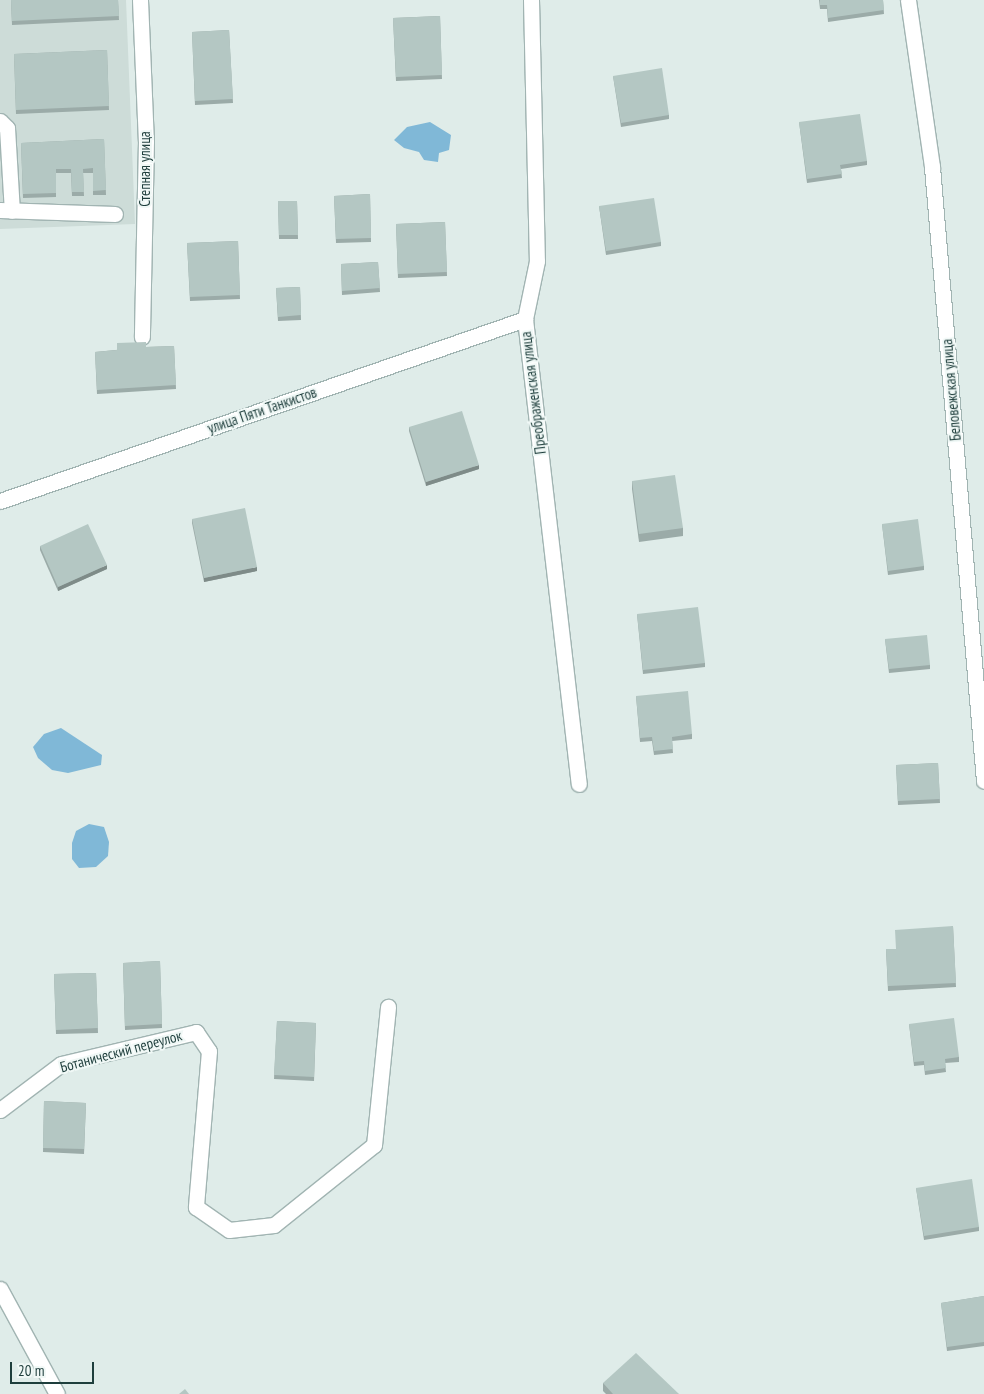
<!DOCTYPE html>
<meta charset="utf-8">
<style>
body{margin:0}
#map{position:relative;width:984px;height:1394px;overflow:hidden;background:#dfece9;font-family:"PT Sans Narrow",sans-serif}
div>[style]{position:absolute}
.built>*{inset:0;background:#cddcd8}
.water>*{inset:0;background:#80b8d7}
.roads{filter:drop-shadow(1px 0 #a1b4b2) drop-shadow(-1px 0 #a1b4b2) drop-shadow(0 1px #a1b4b2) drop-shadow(0 -1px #a1b4b2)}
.minor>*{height:15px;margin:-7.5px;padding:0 7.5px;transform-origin:7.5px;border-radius:7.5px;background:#fff}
.wall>*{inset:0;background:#9baba8}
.shaded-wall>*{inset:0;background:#7e8b88}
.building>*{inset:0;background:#b4c7c3}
span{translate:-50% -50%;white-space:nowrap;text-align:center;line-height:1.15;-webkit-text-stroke:4px #f0f8f6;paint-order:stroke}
.street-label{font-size:15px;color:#1e3e3c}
.scale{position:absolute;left:10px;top:1362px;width:84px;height:22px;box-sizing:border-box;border:2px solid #1e3e3c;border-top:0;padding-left:6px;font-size:15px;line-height:18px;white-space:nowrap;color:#1e3e3c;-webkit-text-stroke:4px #f0f8f6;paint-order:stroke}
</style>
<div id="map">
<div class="built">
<div style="clip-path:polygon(0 0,126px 0,135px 224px,0 229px)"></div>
</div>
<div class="water">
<div style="clip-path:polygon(430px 122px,451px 135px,449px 150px,439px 153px,438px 162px,424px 160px,419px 152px,404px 148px,394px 140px,407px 127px)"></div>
<div style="clip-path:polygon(61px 728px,102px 755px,101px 765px,68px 773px,52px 770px,38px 758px,33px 747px,44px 734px)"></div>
<div style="clip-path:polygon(89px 824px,104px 827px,109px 842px,108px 856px,96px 867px,79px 868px,72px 859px,72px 843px,76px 831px)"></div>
</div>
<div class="roads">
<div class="minor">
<div style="left:140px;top:0;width:141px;rotate:87.6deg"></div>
<div style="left:146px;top:141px;width:196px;rotate:91.2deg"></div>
<div style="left:531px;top:0;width:261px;rotate:88.7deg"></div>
<div style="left:537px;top:261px;width:59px;rotate:101.7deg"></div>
<div style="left:525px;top:319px;width:468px;rotate:83.4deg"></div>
<div style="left:908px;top:0;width:169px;rotate:81.8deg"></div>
<div style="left:932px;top:167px;width:616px;rotate:85.16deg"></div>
<div style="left:0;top:121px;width:10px;rotate:45deg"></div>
<div style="left:7px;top:128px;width:83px;rotate:86.6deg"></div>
<div style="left:0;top:210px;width:115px;rotate:2deg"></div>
<div style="left:0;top:501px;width:556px;rotate:-19.12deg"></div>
<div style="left:0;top:1110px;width:76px;rotate:-37deg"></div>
<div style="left:61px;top:1064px;width:139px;rotate:-13.3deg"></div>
<div style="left:196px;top:1032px;width:23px;rotate:56deg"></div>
<div style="left:209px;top:1051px;width:157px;rotate:94.8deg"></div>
<div style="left:196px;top:1207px;width:40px;rotate:34.9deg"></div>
<div style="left:229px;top:1230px;width:45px;rotate:-6.3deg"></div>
<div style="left:274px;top:1225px;width:128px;rotate:-38.7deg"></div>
<div style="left:374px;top:1145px;width:139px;rotate:-84.2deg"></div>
<div style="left:0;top:1289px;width:119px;rotate:61.5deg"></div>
</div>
</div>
<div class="wall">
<div style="clip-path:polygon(11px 0,118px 0,119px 20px,12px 25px)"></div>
<div style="clip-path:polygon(819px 0,883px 0,884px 14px,828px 22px,827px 9px,820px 9px)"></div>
<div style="clip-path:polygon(440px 16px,442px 79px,396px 81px,393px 18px)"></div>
<div style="clip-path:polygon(229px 30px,233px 103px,195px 105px,192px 32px)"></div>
<div style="clip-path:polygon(107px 50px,109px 110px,16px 114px,14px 54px)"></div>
<div style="clip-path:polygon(613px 76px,669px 115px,669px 119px,621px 127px)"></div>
<div style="clip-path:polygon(799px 122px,867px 161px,867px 165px,841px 169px,842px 178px,807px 183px)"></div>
<div style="clip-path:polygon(104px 139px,106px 195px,93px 195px,93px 173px,83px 173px,84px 196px,72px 196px,71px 173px,56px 173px,56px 197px,23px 198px,21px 143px)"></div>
<div style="clip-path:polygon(370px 194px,371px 242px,336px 243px,334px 196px)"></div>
<div style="clip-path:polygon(278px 201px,297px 201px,298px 239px,279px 239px)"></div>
<div style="clip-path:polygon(599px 206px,661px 242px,661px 246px,606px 255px)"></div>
<div style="clip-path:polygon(445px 222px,447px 276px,398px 278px,396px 224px)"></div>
<div style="clip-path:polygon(238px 241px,240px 299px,190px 301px,187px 243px)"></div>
<div style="clip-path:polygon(378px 262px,380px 292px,342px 295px,341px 264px)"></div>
<div style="clip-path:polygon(300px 287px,301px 320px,278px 321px,276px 288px)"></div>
<div style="clip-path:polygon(174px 346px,176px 389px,97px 394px,95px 352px,146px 347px)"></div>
<div style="clip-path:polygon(409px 427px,479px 469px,426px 486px,409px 431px)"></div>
<div style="clip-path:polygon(632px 481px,683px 528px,683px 536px,639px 542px,632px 489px)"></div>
<div style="clip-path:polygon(192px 519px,257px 571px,204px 582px,192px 523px)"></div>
<div style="clip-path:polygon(882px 524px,924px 566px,924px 570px,888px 575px)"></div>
<div style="clip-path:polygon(40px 546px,107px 569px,58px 591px,40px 550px)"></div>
<div style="clip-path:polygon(637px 614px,705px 663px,705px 667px,643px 674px)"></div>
<div style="clip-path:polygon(885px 639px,930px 665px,930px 669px,889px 673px)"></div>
<div style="clip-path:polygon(636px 696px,692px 734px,692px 739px,672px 741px,673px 753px,654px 755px,652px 741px,640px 742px)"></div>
<div style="clip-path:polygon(938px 763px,940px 803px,898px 805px,896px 765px)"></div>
<div style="clip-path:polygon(953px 926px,956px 987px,888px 991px,886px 949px,896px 949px)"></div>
<div style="clip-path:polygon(160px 961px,162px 1028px,125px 1030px,123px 963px)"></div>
<div style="clip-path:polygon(96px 973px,98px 1033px,56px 1034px,54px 974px)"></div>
<div style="clip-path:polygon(277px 1021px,316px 1023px,314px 1081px,274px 1079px)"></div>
<div style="clip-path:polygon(909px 1024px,959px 1057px,959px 1062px,945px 1063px,946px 1072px,925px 1075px,924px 1065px,914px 1066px)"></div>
<div style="clip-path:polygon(44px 1101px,86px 1103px,84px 1154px,43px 1152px)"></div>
<div style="clip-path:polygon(916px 1188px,979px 1227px,979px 1231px,924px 1240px)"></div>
<div style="clip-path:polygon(984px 1296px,984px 1346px,947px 1351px,941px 1303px)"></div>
<div style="clip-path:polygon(603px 1383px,679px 1394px,606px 1394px,603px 1391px)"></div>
</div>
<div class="shaded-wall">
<div style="clip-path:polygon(479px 465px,479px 469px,426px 486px,426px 482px)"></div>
<div style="clip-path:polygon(107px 565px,107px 569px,58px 591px,58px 587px)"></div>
<div style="clip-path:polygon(257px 567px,257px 571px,204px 582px,204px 578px)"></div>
</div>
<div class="building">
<div style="clip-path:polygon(11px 0,118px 0,119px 16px,12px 21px)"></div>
<div style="clip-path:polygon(820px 0,883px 0,884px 10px,828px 18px,827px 5px,820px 5px)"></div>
<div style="clip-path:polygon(440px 16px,442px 75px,396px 77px,393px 18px)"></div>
<div style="clip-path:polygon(229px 30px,233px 99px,195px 101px,192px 32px)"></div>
<div style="clip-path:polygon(107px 50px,109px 106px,16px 110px,14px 54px)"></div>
<div style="clip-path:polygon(662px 68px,669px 115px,621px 123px,613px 76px)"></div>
<div style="clip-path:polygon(860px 114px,867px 161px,840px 165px,842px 174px,807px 179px,799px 122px)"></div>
<div style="clip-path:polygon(104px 139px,106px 190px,93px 191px,93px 168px,83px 169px,84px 192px,72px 192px,71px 169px,56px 169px,56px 193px,23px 194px,21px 143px)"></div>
<div style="clip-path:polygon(370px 194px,371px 238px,336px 239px,334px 196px)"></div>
<div style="clip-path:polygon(654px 198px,661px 242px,606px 251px,599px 206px)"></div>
<div style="clip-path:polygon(278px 201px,297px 201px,298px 235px,279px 235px)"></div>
<div style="clip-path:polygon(445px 222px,447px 272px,398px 274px,396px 224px)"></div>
<div style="clip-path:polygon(238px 241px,240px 295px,190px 297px,187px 243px)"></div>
<div style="clip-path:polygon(378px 262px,380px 288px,342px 291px,341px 264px)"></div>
<div style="clip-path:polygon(300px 287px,301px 315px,278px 317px,276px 288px)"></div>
<div style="clip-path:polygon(146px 342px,146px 347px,174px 346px,176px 385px,97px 390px,95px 352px,117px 350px,117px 343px)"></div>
<div style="clip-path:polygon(462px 411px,479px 465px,426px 482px,409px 427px)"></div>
<div style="clip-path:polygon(675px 475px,683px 528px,639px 534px,632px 481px)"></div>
<div style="clip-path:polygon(245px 508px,257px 567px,204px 578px,192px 519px)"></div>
<div style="clip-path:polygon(918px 519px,924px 566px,888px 571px,882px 524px)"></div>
<div style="clip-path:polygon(88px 524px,107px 565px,58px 587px,40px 546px)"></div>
<div style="clip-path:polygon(698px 607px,705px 663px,643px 670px,637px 614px)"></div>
<div style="clip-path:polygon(927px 635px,930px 665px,889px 669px,885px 639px)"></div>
<div style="clip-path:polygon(688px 691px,692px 734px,672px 737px,673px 749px,654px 751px,652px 737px,640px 738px,636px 696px)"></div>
<div style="clip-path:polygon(938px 763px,940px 799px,898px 801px,896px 765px)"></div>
<div style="clip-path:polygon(953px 926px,956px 983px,888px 986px,886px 949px,896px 949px,895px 930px)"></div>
<div style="clip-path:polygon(160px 961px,162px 1024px,125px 1026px,123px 963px)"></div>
<div style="clip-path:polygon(96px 973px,98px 1028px,56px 1030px,54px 974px)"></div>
<div style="clip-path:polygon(954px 1018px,959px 1057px,945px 1059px,946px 1068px,925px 1071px,924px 1061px,914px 1062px,909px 1024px)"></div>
<div style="clip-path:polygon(277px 1021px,316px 1023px,314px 1077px,274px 1075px)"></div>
<div style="clip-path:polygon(44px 1101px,86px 1103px,84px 1149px,43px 1148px)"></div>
<div style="clip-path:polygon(972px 1179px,979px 1227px,924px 1236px,916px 1188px)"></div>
<div style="clip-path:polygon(984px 1296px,984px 1342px,947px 1347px,941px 1303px)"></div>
<div style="clip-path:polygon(636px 1353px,679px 1394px,613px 1394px,603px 1383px)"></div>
<div style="clip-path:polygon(185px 1389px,189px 1394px,179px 1394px)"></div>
</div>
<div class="street-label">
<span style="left:145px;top:169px;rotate:-90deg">Степная улица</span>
<span style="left:951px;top:390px;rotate:-95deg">Беловежская улица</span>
<span style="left:533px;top:393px;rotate:-97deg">Преображенская улица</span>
<span style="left:262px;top:410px;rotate:-19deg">улица Пяти Танкистов</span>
<span style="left:121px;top:1051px;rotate:-15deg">Ботанический переулок</span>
</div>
<div class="scale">20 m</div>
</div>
